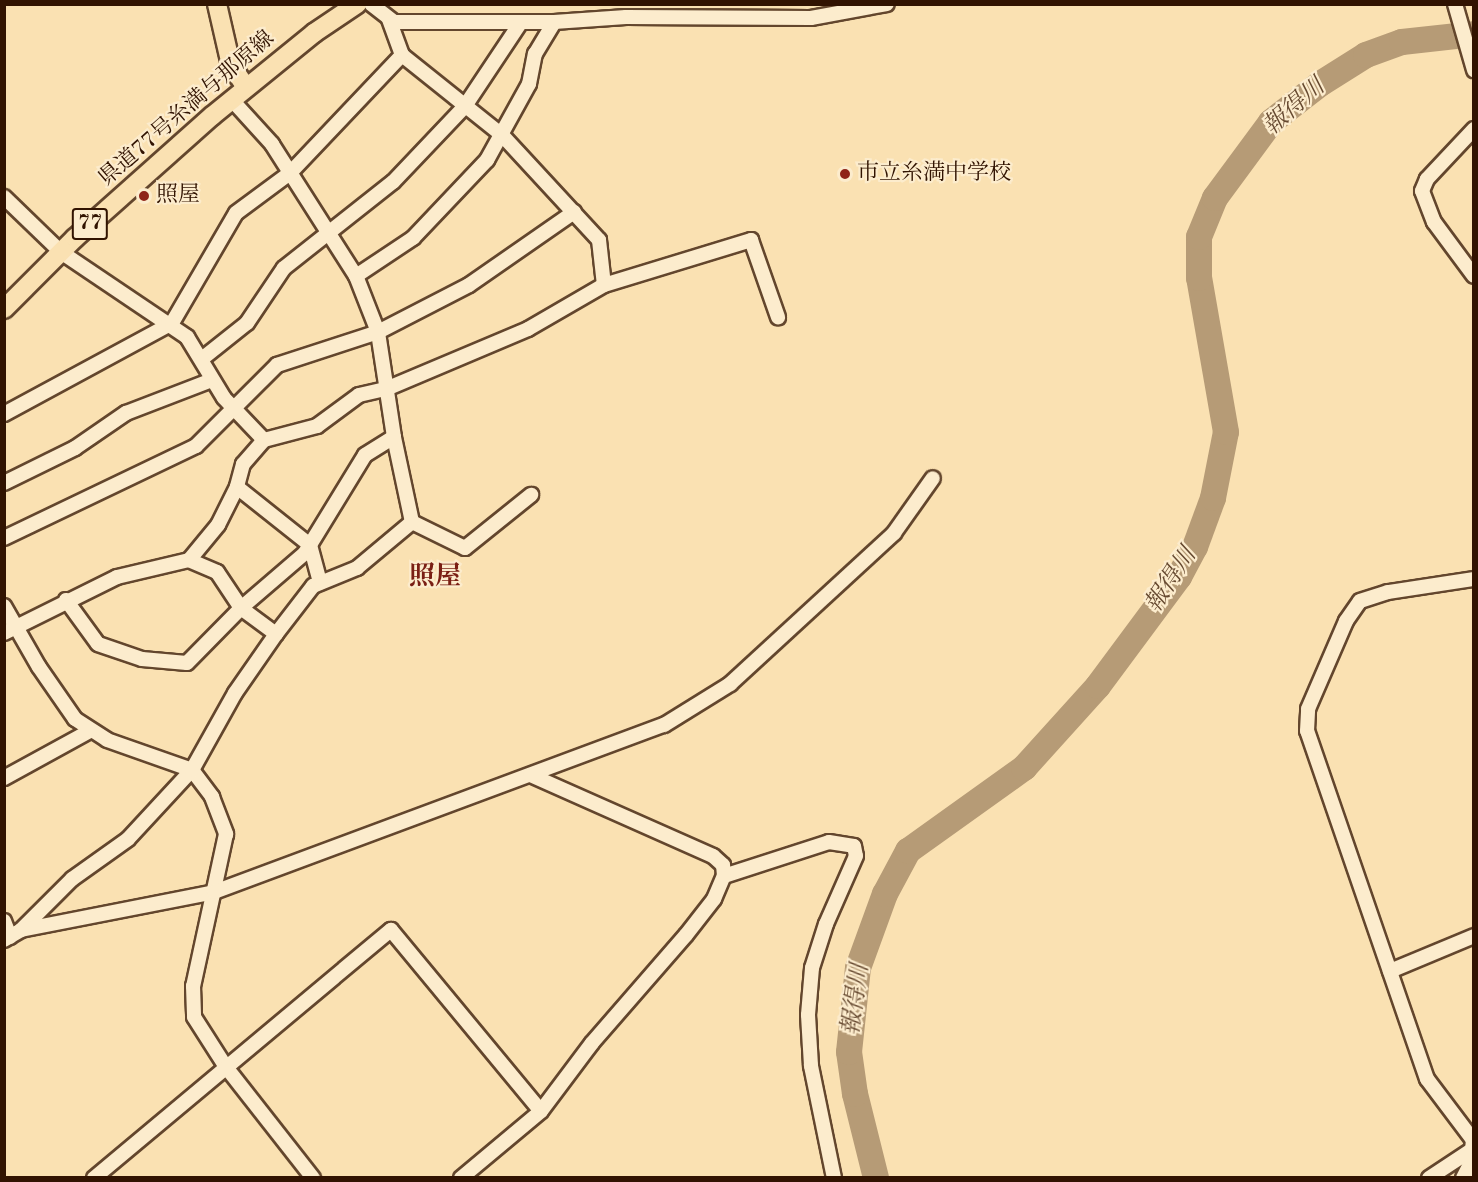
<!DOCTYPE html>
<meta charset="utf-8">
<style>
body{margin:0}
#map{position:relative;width:1478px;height:1182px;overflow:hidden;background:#fae1b2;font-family:"Old Standard TT","Noto Serif JP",serif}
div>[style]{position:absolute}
.river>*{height:26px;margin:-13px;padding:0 13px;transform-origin:13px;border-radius:13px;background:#b69b76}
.roads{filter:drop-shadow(2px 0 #63462d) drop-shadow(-2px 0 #63462d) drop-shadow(0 2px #63462d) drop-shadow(0 -2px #63462d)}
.minor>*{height:14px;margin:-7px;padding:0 7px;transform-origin:7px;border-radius:7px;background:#fceccd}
.major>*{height:18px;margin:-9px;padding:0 9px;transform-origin:9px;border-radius:9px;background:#fae1b2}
.dots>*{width:16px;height:16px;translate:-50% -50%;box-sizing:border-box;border:3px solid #fceccd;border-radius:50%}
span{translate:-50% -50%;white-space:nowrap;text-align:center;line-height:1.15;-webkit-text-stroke:4.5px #fceccd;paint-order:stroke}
.shield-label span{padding:2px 4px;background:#fceccd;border:2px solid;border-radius:4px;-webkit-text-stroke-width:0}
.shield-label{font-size:21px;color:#311301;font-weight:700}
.street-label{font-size:22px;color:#311301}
.poi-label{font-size:22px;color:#311301}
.left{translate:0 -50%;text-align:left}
.water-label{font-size:24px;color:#664930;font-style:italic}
.quarter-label{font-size:26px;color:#7a1f14;font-weight:700}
.frame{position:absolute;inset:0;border:6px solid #311301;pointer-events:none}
</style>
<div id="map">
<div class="river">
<div style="left:876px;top:1178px;width:87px;rotate:-104deg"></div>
<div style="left:855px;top:1094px;width:42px;rotate:-98.1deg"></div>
<div style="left:849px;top:1052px;width:84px;rotate:-83.9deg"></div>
<div style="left:858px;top:968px;width:79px;rotate:-70deg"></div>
<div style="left:885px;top:894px;width:49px;rotate:-61.9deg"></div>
<div style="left:908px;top:851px;width:143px;rotate:-35.6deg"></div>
<div style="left:1024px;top:768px;width:110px;rotate:-47.9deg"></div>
<div style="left:1098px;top:686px;width:136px;rotate:-53.4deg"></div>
<div style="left:1179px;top:577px;width:34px;rotate:-62deg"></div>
<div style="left:1195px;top:547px;width:52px;rotate:-69.8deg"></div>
<div style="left:1213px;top:498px;width:67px;rotate:-78.9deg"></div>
<div style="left:1226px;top:432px;width:156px;rotate:-99.9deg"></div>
<div style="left:1199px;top:278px;width:41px;rotate:-90deg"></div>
<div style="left:1199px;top:237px;width:42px;rotate:-67.7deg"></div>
<div style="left:1215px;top:198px;width:94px;rotate:-53.6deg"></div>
<div style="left:1271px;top:122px;width:62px;rotate:-37.8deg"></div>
<div style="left:1320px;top:84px;width:54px;rotate:-32.2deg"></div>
<div style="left:1366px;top:55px;width:38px;rotate:-20deg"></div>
<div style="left:1402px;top:42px;width:72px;rotate:-6.3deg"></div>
</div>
<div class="roads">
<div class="minor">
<div style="left:371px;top:4px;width:29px;rotate:38deg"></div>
<div style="left:394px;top:22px;width:160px"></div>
<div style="left:554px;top:22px;width:72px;rotate:-4deg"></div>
<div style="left:626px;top:17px;width:185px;rotate:0.3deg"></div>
<div style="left:811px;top:18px;width:77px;rotate:-10.4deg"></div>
<div style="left:1455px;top:4px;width:69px;rotate:73.9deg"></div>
<div style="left:402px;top:55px;width:128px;rotate:38.7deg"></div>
<div style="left:502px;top:135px;width:143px;rotate:47.3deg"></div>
<div style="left:599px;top:240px;width:45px;rotate:83.7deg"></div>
<div style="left:1474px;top:129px;width:69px;rotate:133.2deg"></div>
<div style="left:1427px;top:179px;width:13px;rotate:113deg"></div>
<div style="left:1422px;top:191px;width:33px;rotate:69deg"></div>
<div style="left:1434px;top:222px;width:67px;rotate:53.5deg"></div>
<div style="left:4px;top:197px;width:79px;rotate:44deg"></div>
<div style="left:61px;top:252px;width:152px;rotate:34deg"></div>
<div style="left:187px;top:337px;width:71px;rotate:58.8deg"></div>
<div style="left:224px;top:398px;width:58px;rotate:46.4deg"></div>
<div style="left:264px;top:440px;width:32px;rotate:131deg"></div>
<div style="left:243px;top:464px;width:24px;rotate:105deg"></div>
<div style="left:237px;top:487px;width:42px;rotate:116.6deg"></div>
<div style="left:218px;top:525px;width:45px;rotate:129.6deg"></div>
<div style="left:189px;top:560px;width:74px;rotate:166.7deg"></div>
<div style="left:117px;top:577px;width:126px;rotate:153.6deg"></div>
<div style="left:356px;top:276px;width:69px;rotate:-33.7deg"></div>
<div style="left:413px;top:238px;width:108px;rotate:-46.5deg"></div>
<div style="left:487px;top:160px;width:87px;rotate:-61.1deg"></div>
<div style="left:529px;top:84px;width:31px;rotate:-79deg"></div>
<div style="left:535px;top:54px;width:37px;rotate:-59deg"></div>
<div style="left:203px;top:358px;width:56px;rotate:-38.5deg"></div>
<div style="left:247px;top:323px;width:66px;rotate:-56.1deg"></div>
<div style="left:284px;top:268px;width:139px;rotate:-38.3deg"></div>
<div style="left:393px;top:182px;width:105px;rotate:-46.5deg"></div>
<div style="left:465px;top:106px;width:101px;rotate:-56.3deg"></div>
<div style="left:4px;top:414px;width:191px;rotate:-28.4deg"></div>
<div style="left:172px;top:323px;width:127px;rotate:-59.8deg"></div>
<div style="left:236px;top:213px;width:67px;rotate:-36.5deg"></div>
<div style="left:290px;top:173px;width:163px;rotate:-46.5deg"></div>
<div style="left:402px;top:55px;width:38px;rotate:-110deg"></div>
<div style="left:264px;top:440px;width:55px;rotate:-14.8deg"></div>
<div style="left:317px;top:426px;width:52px;rotate:-36.4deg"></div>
<div style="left:359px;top:395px;width:28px;rotate:-13deg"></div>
<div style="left:386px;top:389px;width:154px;rotate:-22.9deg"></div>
<div style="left:528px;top:329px;width:88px;rotate:-30.1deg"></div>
<div style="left:604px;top:285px;width:154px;rotate:-17deg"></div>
<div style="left:751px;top:240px;width:82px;rotate:70.7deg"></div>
<div style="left:4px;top:483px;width:79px;rotate:-26.2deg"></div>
<div style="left:75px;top:448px;width:62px;rotate:-34.5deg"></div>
<div style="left:126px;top:413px;width:92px;rotate:-21deg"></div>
<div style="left:237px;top:487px;width:93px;rotate:38.5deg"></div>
<div style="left:310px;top:545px;width:39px;rotate:75deg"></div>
<div style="left:412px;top:522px;width:59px;rotate:26.1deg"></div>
<div style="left:465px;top:548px;width:85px;rotate:-38.8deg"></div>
<div style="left:4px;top:538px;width:213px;rotate:-25.6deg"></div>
<div style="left:196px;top:446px;width:115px;rotate:-45deg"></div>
<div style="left:277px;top:365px;width:106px;rotate:-18.1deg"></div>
<div style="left:378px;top:332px;width:102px;rotate:-27.3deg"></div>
<div style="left:469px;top:285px;width:128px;rotate:-34.8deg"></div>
<div style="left:66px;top:600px;width:54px;rotate:54deg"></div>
<div style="left:98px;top:644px;width:46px;rotate:18.8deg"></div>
<div style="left:142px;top:659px;width:45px;rotate:5.1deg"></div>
<div style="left:187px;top:663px;width:77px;rotate:-45.5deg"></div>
<div style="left:241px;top:608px;width:43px;rotate:-123.7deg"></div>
<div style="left:217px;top:572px;width:30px;rotate:-157deg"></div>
<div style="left:4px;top:606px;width:70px;rotate:60.2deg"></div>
<div style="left:39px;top:667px;width:63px;rotate:55.3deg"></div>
<div style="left:75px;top:719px;width:38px;rotate:33deg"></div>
<div style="left:107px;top:740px;width:90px;rotate:19.4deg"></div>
<div style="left:192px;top:770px;width:34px;rotate:53deg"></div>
<div style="left:212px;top:797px;width:40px;rotate:69deg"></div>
<div style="left:226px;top:834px;width:156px;rotate:102.2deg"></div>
<div style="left:193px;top:986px;width:31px;rotate:88deg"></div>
<div style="left:194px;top:1017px;width:59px;rotate:57.4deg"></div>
<div style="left:226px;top:1067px;width:141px;rotate:51.9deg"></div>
<div style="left:276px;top:634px;width:61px;rotate:-52.4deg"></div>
<div style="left:313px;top:586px;width:48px;rotate:-22.2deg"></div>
<div style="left:357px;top:568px;width:72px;rotate:-39.9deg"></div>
<div style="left:412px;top:522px;width:87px;rotate:-102deg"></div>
<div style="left:4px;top:778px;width:98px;rotate:-28.7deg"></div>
<div style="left:724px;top:876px;width:110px;rotate:-17.9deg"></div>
<div style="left:829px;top:842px;width:25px;rotate:9deg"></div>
<div style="left:854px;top:846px;width:10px;rotate:79deg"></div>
<div style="left:856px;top:856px;width:74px;rotate:113.8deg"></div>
<div style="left:826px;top:924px;width:46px;rotate:107.7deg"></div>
<div style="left:812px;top:968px;width:47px;rotate:94.9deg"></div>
<div style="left:808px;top:1015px;width:51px;rotate:86.6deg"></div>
<div style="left:811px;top:1066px;width:114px;rotate:78.4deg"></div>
<div style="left:4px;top:921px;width:17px;rotate:69deg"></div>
<div style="left:21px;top:930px;width:72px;rotate:-45deg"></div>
<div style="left:72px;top:879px;width:69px;rotate:-35.5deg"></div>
<div style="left:128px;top:839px;width:94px;rotate:-47.2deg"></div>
<div style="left:192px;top:770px;width:88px;rotate:-60.8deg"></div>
<div style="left:235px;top:693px;width:72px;rotate:-55.2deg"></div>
<div style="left:276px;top:634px;width:44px;rotate:-143.4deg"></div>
<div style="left:241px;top:608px;width:84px;rotate:-40.7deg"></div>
<div style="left:305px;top:553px;width:115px;rotate:-58.5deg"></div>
<div style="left:365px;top:455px;width:34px;rotate:-32deg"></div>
<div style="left:394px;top:437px;width:106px;rotate:-98.7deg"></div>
<div style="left:378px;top:332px;width:60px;rotate:-111.4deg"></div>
<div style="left:356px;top:276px;width:156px;rotate:-122.5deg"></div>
<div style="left:272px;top:144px;width:59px;rotate:-132.3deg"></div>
<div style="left:4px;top:940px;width:20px;rotate:-30deg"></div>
<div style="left:21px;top:930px;width:197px;rotate:-11.1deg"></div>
<div style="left:214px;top:892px;width:480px;rotate:-20.4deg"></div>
<div style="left:664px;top:725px;width:78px;rotate:-31.8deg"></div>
<div style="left:730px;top:684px;width:223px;rotate:-42.6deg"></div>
<div style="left:894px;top:533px;width:67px;rotate:-54.7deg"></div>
<div style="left:1390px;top:971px;width:91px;rotate:-22.6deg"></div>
<div style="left:94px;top:1178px;width:387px;rotate:-39.9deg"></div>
<div style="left:391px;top:930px;width:235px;rotate:50.4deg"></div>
<div style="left:461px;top:1178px;width:104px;rotate:-39.9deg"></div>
<div style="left:541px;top:1111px;width:85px;rotate:-53.1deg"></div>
<div style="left:592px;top:1043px;width:143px;rotate:-49deg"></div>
<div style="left:686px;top:935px;width:46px;rotate:-52.1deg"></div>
<div style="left:714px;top:899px;width:25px;rotate:-67deg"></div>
<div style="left:724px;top:876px;width:11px;rotate:-95deg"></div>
<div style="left:723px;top:865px;width:13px;rotate:-138deg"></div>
<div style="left:713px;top:856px;width:200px;rotate:-156.1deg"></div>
<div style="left:1429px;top:1178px;width:53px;rotate:-33.4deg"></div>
<div style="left:1463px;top:1178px;width:18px;rotate:-63deg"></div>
<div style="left:1471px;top:1162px;width:22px;rotate:-85deg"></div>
<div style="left:1473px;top:1140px;width:76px;rotate:-127deg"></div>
<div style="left:1427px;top:1079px;width:368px;rotate:-109deg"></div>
<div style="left:1307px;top:731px;width:22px;rotate:-87deg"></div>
<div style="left:1308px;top:709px;width:96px;rotate:-66.6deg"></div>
<div style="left:1346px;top:621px;width:24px;rotate:-55deg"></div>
<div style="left:1360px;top:601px;width:29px;rotate:-18deg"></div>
<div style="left:1388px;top:592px;width:87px;rotate:-8.6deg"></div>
</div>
<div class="major">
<div style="left:217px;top:4px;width:63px;rotate:77.1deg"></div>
<div style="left:231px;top:65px;width:27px;rotate:56deg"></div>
<div style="left:4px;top:309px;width:100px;rotate:-45deg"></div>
<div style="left:75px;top:238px;width:183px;rotate:-41.7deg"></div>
<div style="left:212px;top:116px;width:132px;rotate:-39.1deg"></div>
<div style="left:314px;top:33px;width:52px;rotate:-34deg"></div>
</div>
</div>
<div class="dots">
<div style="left:845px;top:174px;background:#8f2418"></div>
<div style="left:144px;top:196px;background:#8f2418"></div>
</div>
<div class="shield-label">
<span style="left:90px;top:224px">77</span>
</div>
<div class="street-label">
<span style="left:187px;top:109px;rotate:-41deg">県道77号糸満与那原線</span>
</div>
<div class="poi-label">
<span class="left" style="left:857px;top:174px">市立糸満中学校</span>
<span class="left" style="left:156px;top:196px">照屋</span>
</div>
<div class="water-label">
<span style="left:1295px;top:108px;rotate:-41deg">報得川</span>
<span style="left:1172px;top:581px;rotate:-57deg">報得川</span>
<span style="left:857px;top:1000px;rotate:-82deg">報得川</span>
</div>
<div class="quarter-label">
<span style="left:435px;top:578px">照屋</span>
</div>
<div class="frame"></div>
</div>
